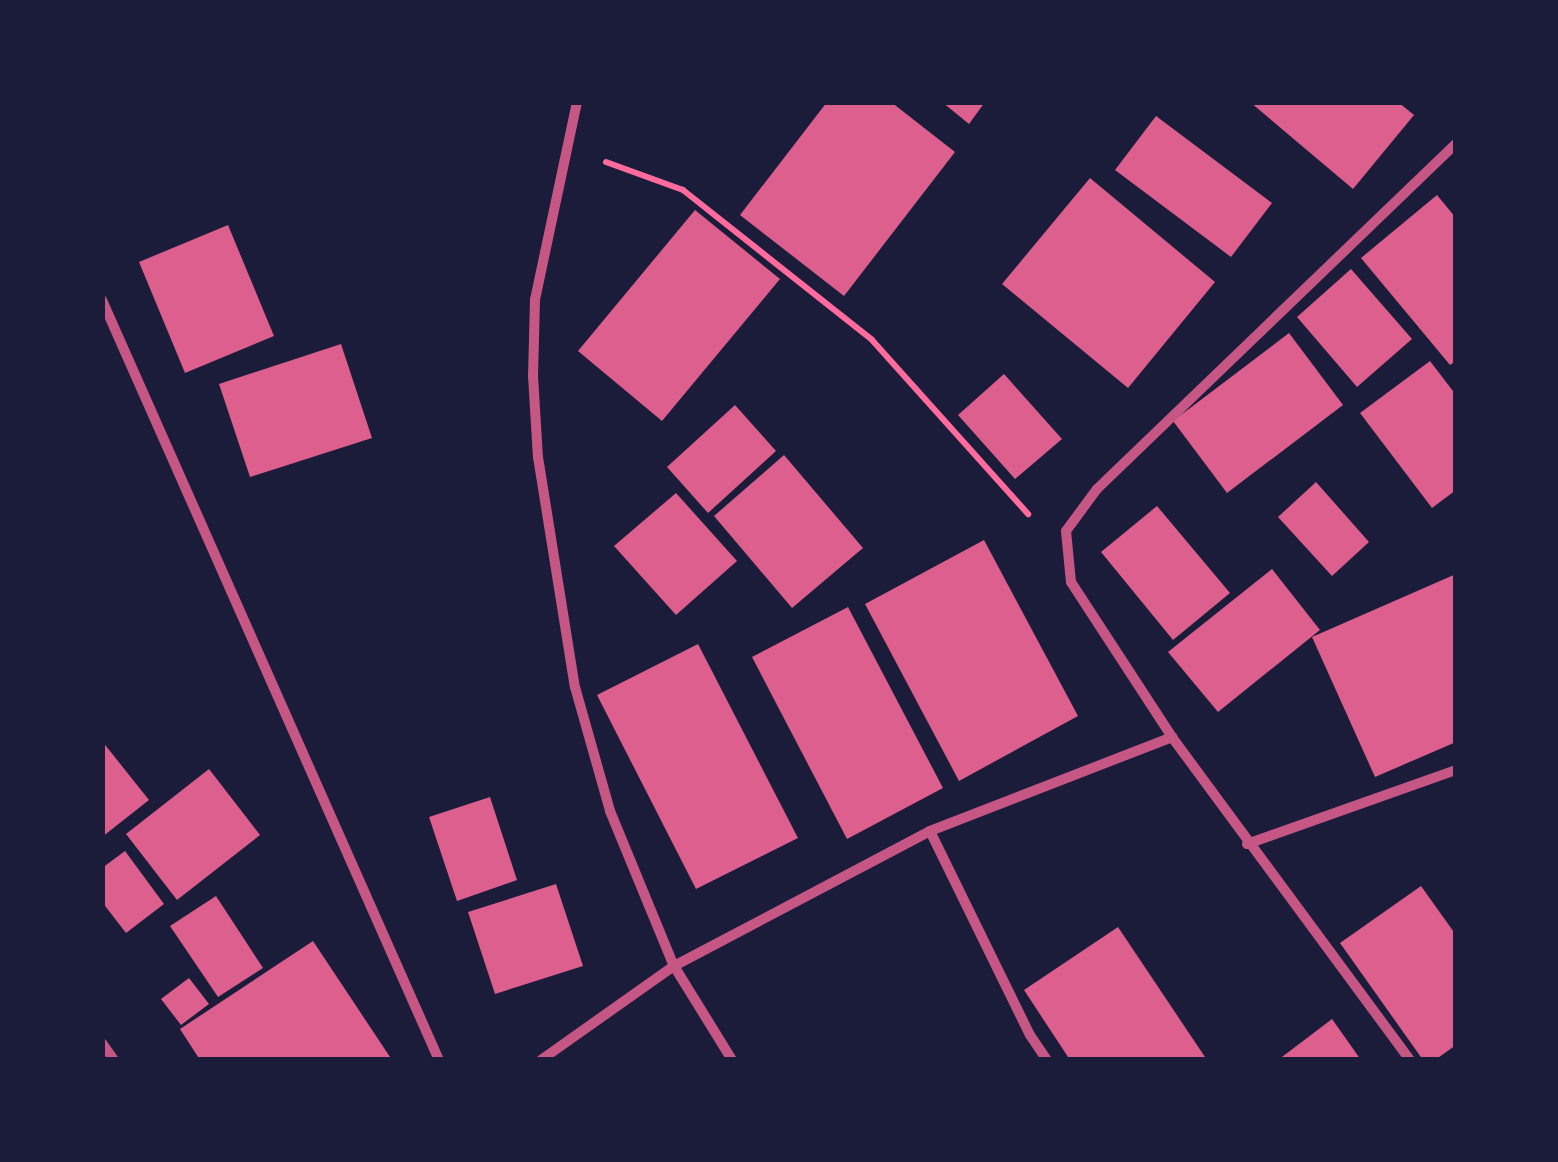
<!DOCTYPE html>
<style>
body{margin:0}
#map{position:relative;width:1558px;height:1162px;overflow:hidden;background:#1b1b3a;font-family:"Titillium Web",sans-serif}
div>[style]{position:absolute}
.building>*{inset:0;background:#dd5f8e}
.path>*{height:6px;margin:-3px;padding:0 3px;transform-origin:3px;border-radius:3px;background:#ff6b9d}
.minor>*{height:10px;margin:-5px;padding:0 5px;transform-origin:5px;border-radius:5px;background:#c65784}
span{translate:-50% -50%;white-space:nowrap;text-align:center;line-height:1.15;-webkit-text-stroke:10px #1b1b3a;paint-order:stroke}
.frame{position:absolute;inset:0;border:105px solid #1b1b3a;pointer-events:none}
</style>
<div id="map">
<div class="building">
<div style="clip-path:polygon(827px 102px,891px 102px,955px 152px,844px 296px,740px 215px)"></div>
<div style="clip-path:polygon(942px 102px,985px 102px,969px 124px)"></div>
<div style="clip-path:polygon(1250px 102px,1398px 102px,1414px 115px,1353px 189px)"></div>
<div style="clip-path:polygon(1156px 116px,1272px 203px,1231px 257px,1115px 170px)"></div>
<div style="clip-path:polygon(1090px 178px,1215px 282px,1128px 388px,1002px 284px)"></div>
<div style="clip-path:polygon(1437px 195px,1456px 218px,1456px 361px,1450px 365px,1361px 258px)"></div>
<div style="clip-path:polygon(695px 210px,780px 279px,662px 421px,578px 351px)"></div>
<div style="clip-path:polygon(228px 225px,274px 336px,185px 373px,139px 262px)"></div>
<div style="clip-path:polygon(1351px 269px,1412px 339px,1357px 387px,1297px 317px)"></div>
<div style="clip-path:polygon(1289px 333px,1343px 405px,1227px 493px,1173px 421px)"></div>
<div style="clip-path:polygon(341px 344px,372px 438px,250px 477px,219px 384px)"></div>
<div style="clip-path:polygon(1430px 361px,1456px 395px,1456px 490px,1432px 508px,1360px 413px)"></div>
<div style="clip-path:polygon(1004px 374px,1062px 439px,1015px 479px,958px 415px)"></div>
<div style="clip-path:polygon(735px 405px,776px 451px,708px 513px,667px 467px)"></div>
<div style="clip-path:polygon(784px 455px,863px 548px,792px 608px,714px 516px)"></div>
<div style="clip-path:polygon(1316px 482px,1369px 542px,1332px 576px,1278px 517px)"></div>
<div style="clip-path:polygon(676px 493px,737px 561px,676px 615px,614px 546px)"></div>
<div style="clip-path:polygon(1157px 506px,1230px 593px,1173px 640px,1101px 552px)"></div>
<div style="clip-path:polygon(984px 540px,1078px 716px,959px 781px,865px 604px)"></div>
<div style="clip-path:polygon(1272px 569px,1320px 630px,1218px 712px,1168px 652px)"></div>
<div style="clip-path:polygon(1456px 574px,1456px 742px,1375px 777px,1312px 637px)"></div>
<div style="clip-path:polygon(848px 607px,943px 788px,847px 839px,752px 657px)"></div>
<div style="clip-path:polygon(698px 644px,798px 838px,696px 889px,597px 695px)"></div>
<div style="clip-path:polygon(102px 741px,149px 800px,102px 837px)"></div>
<div style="clip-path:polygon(209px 769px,260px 835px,177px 900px,126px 834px)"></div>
<div style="clip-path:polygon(490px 797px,517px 880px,457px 901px,429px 817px)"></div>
<div style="clip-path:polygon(125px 851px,164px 904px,126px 933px,102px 902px,102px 868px)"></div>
<div style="clip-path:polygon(556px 884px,583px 966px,495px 994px,468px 912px)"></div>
<div style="clip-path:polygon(1421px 886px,1456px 935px,1456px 1045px,1435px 1060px,1423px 1060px,1340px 943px)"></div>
<div style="clip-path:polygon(216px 896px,263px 968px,218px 997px,170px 926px)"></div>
<div style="clip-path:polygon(1118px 927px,1207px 1060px,1070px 1060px,1024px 990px)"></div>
<div style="clip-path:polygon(313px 941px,392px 1060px,200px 1060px,180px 1029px)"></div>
<div style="clip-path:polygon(189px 978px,209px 1004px,181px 1025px,161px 999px)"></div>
<div style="clip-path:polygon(1332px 1019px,1361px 1060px,1278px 1060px)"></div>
</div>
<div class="path">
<div style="left:606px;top:162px;width:82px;rotate:20deg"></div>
<div style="left:683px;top:190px;width:241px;rotate:38.4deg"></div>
<div style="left:872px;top:340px;width:234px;rotate:48.1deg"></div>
</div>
<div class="minor">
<div style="left:577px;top:102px;width:202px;rotate:102deg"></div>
<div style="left:535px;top:300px;width:76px;rotate:91.5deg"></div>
<div style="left:533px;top:376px;width:81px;rotate:86.5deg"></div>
<div style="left:538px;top:457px;width:233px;rotate:80.9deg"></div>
<div style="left:575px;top:687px;width:129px;rotate:74.2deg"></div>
<div style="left:610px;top:811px;width:168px;rotate:67.6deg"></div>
<div style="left:674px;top:966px;width:110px;rotate:58.3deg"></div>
<div style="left:102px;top:300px;width:831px;rotate:66.09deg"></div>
<div style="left:930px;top:831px;width:227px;rotate:63.9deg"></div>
<div style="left:1030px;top:1035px;width:30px;rotate:56deg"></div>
<div style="left:1247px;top:844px;width:222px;rotate:-19.5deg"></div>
<div style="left:102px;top:1043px;width:21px;rotate:55deg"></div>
<div style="left:541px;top:1060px;width:163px;rotate:-35.3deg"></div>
<div style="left:674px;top:966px;width:289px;rotate:-27.8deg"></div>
<div style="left:930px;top:831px;width:260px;rotate:-21.2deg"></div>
<div style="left:1410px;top:1060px;width:401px;rotate:-126.4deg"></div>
<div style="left:1172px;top:737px;width:185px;rotate:-123.1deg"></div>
<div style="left:1071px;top:582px;width:51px;rotate:-95.6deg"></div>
<div style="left:1066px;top:531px;width:52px;rotate:-53.6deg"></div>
<div style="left:1097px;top:489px;width:499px;rotate:-43.9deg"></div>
</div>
<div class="frame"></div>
</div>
